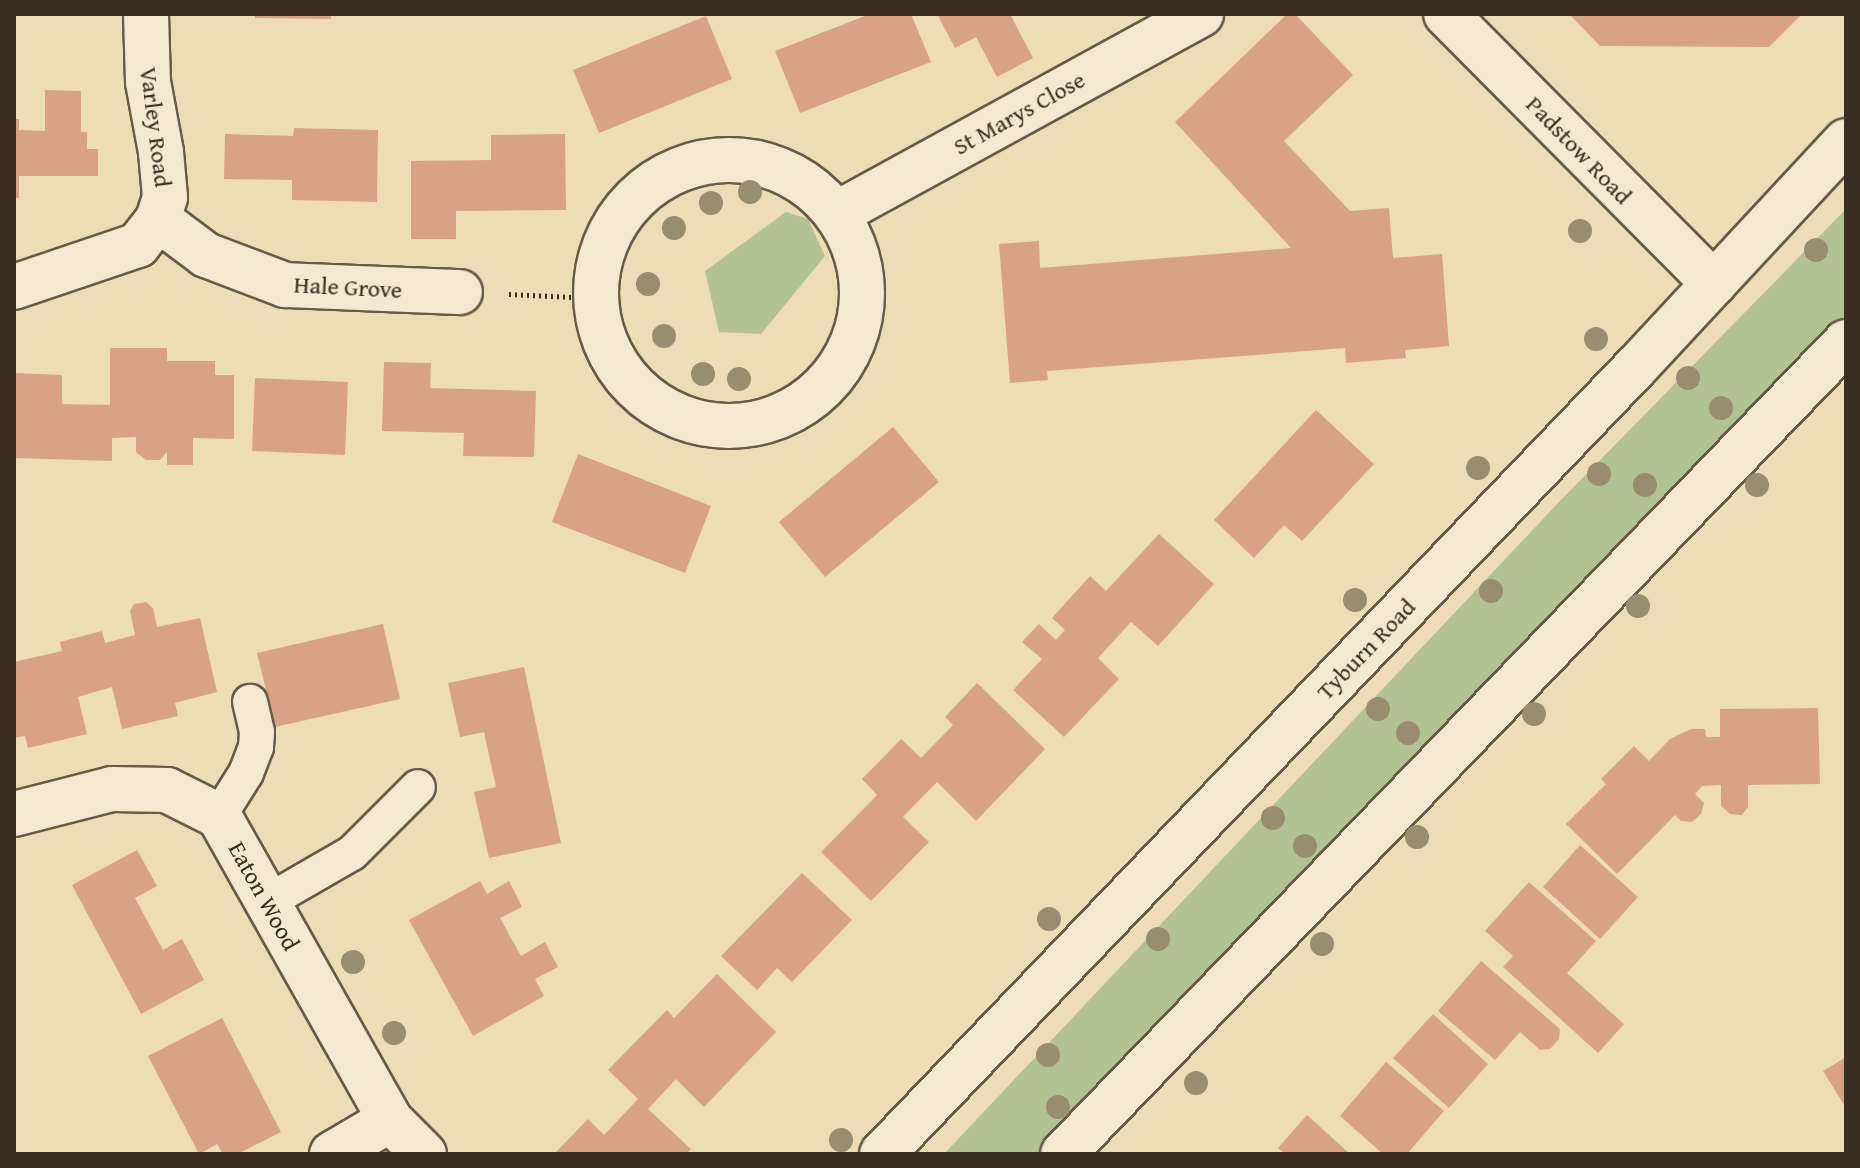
<!DOCTYPE html>
<style>
body{margin:0}
#map{position:relative;width:1860px;height:1168px;overflow:hidden;background:#eedcb6;font-family:"Gentium Book Plus",serif}
div>[style]{position:absolute}
.green>*{inset:0;background:#b3c292}
.building>*{inset:0;background:#d7a384}
.path>*{height:5px;margin-top:-2.5px;transform-origin:0;background:repeating-linear-gradient(90deg,#3a2e21 0 2px,transparent 0 6px)}
.roads{filter:drop-shadow(2px 0 #675a46) drop-shadow(-2px 0 #675a46) drop-shadow(0 2px #675a46) drop-shadow(0 -2px #675a46)}
.lane>*{height:34px;margin:-17px;padding:0 17px;transform-origin:17px;border-radius:17px;background:#f4e8d0}
.street>*{height:44px;margin:-22px;padding:0 22px;transform-origin:22px;border-radius:22px;background:#f4e8d0}
.street>.ring{margin:-22px;padding:0;box-sizing:content-box;background:none;border:44px solid #f4e8d0;border-radius:50%}
.secondary>*{height:44px;margin:-22px;padding:0 22px;transform-origin:22px;border-radius:22px;background:#f4e8d0}
.trees>*{width:24px;height:24px;margin:-12px;border-radius:50%;background:#988d71}
span{translate:-50% -50%;white-space:nowrap;text-align:center;line-height:1.15;-webkit-text-stroke:6px #f4e8d0;paint-order:stroke}
.street-label{font-size:24px;color:#3a2e21}
.frame{position:absolute;inset:0;border:16px solid #3a2e21;pointer-events:none}
</style>
<div id="map">
<div class="green">
<div style="clip-path:polygon(1846px 209px,1846px 314px,1037px 1154px,944px 1154px,1560px 501px)"></div>
<div style="clip-path:polygon(786px 212px,808px 219px,825px 256px,761px 334px,719px 332px,705px 271px)"></div>
</div>
<div class="building">
<div style="clip-path:polygon(255px 14px,331px 14px,331px 19px,255px 18px)"></div>
<div style="clip-path:polygon(870px 14px,911px 14px,931px 62px,800px 113px,775px 51px)"></div>
<div style="clip-path:polygon(937px 14px,1010px 14px,1033px 58px,997px 77px,976px 37px,955px 48px)"></div>
<div style="clip-path:polygon(1287px 14px,1295px 14px,1353px 75px,1284px 141px,1350px 211px,1389px 208px,1393px 258px,1442px 254px,1449px 346px,1405px 350px,1406px 358px,1346px 363px,1345px 348px,1047px 371px,1048px 380px,1010px 383px,999px 244px,1039px 241px,1040px 268px,1291px 248px,1175px 122px)"></div>
<div style="clip-path:polygon(1569px 14px,1802px 14px,1769px 47px,1600px 46px)"></div>
<div style="clip-path:polygon(706px 16px,732px 79px,599px 133px,573px 70px)"></div>
<div style="clip-path:polygon(45px 90px,81px 91px,81px 132px,87px 132px,87px 149px,98px 149px,98px 176px,19px 176px,19px 198px,14px 198px,14px 119px,19px 119px,19px 130px,45px 131px)"></div>
<div style="clip-path:polygon(294px 128px,378px 130px,377px 202px,292px 200px,292px 180px,224px 179px,225px 134px,293px 136px)"></div>
<div style="clip-path:polygon(565px 134px,566px 210px,456px 211px,456px 239px,411px 239px,411px 161px,491px 160px,491px 135px)"></div>
<div style="clip-path:polygon(110px 348px,167px 348px,167px 361px,215px 361px,215px 375px,234px 375px,234px 439px,193px 438px,193px 465px,167px 465px,167px 452px,160px 460px,146px 460px,136px 452px,136px 437px,112px 438px,112px 461px,14px 458px,14px 373px,62px 375px,62px 404px,110px 405px)"></div>
<div style="clip-path:polygon(384px 362px,431px 363px,430px 388px,536px 391px,534px 457px,463px 456px,464px 433px,382px 431px)"></div>
<div style="clip-path:polygon(255px 378px,348px 382px,345px 455px,252px 451px)"></div>
<div style="clip-path:polygon(1316px 410px,1374px 464px,1302px 541px,1284px 525px,1254px 558px,1214px 520px)"></div>
<div style="clip-path:polygon(893px 427px,939px 482px,825px 577px,779px 522px)"></div>
<div style="clip-path:polygon(578px 454px,711px 506px,685px 573px,552px 522px)"></div>
<div style="clip-path:polygon(1159px 534px,1214px 584px,1158px 646px,1131px 622px,1098px 658px,1119px 679px,1064px 737px,1013px 690px,1042px 659px,1022px 642px,1039px 624px,1056px 640px,1065px 630px,1052px 618px,1090px 576px,1106px 591px)"></div>
<div style="clip-path:polygon(146px 602px,153px 608px,157px 627px,200px 618px,217px 692px,175px 703px,178px 716px,122px 729px,112px 687px,78px 697px,87px 734px,28px 748px,25px 736px,14px 738px,14px 662px,62px 651px,60px 642px,102px 631px,105px 643px,135px 635px,130px 611px,134px 604px)"></div>
<div style="clip-path:polygon(383px 624px,400px 699px,275px 727px,257px 653px)"></div>
<div style="clip-path:polygon(524px 667px,561px 843px,489px 858px,474px 792px,496px 787px,484px 732px,460px 737px,448px 683px)"></div>
<div style="clip-path:polygon(977px 683px,1045px 749px,976px 821px,937px 782px,903px 817px,929px 842px,871px 901px,821px 852px,877px 795px,862px 779px,901px 739px,921px 758px,953px 725px,945px 717px)"></div>
<div style="clip-path:polygon(1818px 708px,1820px 784px,1748px 785px,1748px 807px,1742px 815px,1730px 814px,1721px 806px,1721px 785px,1702px 786px,1695px 794px,1704px 803px,1701px 814px,1692px 822px,1681px 821px,1675px 815px,1617px 874px,1566px 824px,1606px 784px,1601px 779px,1634px 746px,1649px 761px,1670px 739px,1691px 729px,1705px 729px,1706px 737px,1720px 737px,1720px 709px)"></div>
<div style="clip-path:polygon(1580px 845px,1638px 897px,1600px 939px,1543px 887px)"></div>
<div style="clip-path:polygon(137px 850px,157px 886px,135px 898px,163px 950px,182px 939px,204px 980px,141px 1014px,72px 885px)"></div>
<div style="clip-path:polygon(802px 873px,852px 920px,792px 982px,777px 968px,757px 990px,721px 956px)"></div>
<div style="clip-path:polygon(480px 881px,487px 894px,509px 881px,522px 907px,500px 918px,521px 956px,545px 942px,558px 967px,535px 979px,544px 996px,473px 1036px,409px 920px)"></div>
<div style="clip-path:polygon(1529px 882px,1596px 941px,1567px 973px,1624px 1024px,1598px 1053px,1503px 967px,1513px 956px,1485px 931px)"></div>
<div style="clip-path:polygon(1481px 961px,1560px 1029px,1559px 1039px,1550px 1049px,1540px 1050px,1520px 1032px,1495px 1060px,1438px 1011px)"></div>
<div style="clip-path:polygon(717px 974px,776px 1032px,704px 1107px,676px 1079px,648px 1109px,691px 1149px,686px 1154px,554px 1154px,588px 1119px,604px 1135px,638px 1099px,608px 1070px,667px 1010px,674px 1018px)"></div>
<div style="clip-path:polygon(1433px 1014px,1488px 1064px,1449px 1108px,1393px 1058px)"></div>
<div style="clip-path:polygon(222px 1018px,281px 1132px,237px 1154px,223px 1154px,217px 1144px,199px 1154px,148px 1056px)"></div>
<div style="clip-path:polygon(1846px 1057px,1846px 1108px,1823px 1071px)"></div>
<div style="clip-path:polygon(1386px 1062px,1444px 1111px,1407px 1154px,1383px 1154px,1340px 1116px)"></div>
<div style="clip-path:polygon(1307px 1115px,1350px 1154px,1285px 1154px,1278px 1148px)"></div>
</div>
<div class="path">
<div style="left:509px;top:294px;width:84px;rotate:2.7deg"></div>
</div>
<div class="roads">
<div class="lane">
<div style="left:219px;top:816px;width:51px;rotate:-57.9deg"></div>
<div style="left:246px;top:773px;width:28px;rotate:-69deg"></div>
<div style="left:256px;top:747px;width:15px;rotate:-86deg"></div>
<div style="left:257px;top:732px;width:31px;rotate:-103deg"></div>
<div style="left:267px;top:902px;width:98px;rotate:-30deg"></div>
<div style="left:352px;top:853px;width:93px;rotate:-45deg"></div>
</div>
<div class="street">
<div style="left:1446px;top:14px;width:380px;rotate:45.2deg"></div>
<div class="ring" style="left:596px;top:160px;width:222px;height:222px"></div>
<div style="left:838px;top:213px;width:414px;rotate:-28.7deg"></div>
<div style="left:158px;top:219px;width:60px;rotate:36.9deg"></div>
<div style="left:206px;top:255px;width:85px;rotate:20.8deg"></div>
<div style="left:285px;top:285px;width:175px;rotate:2.3deg"></div>
<div style="left:14px;top:287px;width:131px;rotate:-18.7deg"></div>
<div style="left:138px;top:245px;width:33px;rotate:-52deg"></div>
<div style="left:158px;top:219px;width:23px;rotate:-72deg"></div>
<div style="left:165px;top:197px;width:45px;rotate:-95.1deg"></div>
<div style="left:161px;top:152px;width:71px;rotate:-100.5deg"></div>
<div style="left:148px;top:82px;width:68px;rotate:-91.7deg"></div>
<div style="left:14px;top:814px;width:101px;rotate:-14.3deg"></div>
<div style="left:112px;top:789px;width:55px;rotate:1deg"></div>
<div style="left:167px;top:790px;width:58px;rotate:26.6deg"></div>
<div style="left:219px;top:816px;width:349px;rotate:60.6deg"></div>
<div style="left:390px;top:1120px;width:48px;rotate:45deg"></div>
<div style="left:332px;top:1154px;width:67px;rotate:-30.4deg"></div>
</div>
<div class="secondary">
<div style="left:882px;top:1154px;width:1091px;rotate:-46.23deg"></div>
<div style="left:1637px;top:366px;width:307px;rotate:-47.1deg"></div>
<div style="left:1063px;top:1154px;width:1128px;rotate:-46.04deg"></div>
</div>
</div>
<div class="trees">
<div style="left:750px;top:192px"></div>
<div style="left:711px;top:203px"></div>
<div style="left:674px;top:228px"></div>
<div style="left:1580px;top:231px"></div>
<div style="left:1816px;top:250px"></div>
<div style="left:648px;top:284px"></div>
<div style="left:664px;top:336px"></div>
<div style="left:1596px;top:339px"></div>
<div style="left:703px;top:374px"></div>
<div style="left:1688px;top:378px"></div>
<div style="left:739px;top:379px"></div>
<div style="left:1721px;top:408px"></div>
<div style="left:1478px;top:468px"></div>
<div style="left:1599px;top:474px"></div>
<div style="left:1645px;top:485px"></div>
<div style="left:1757px;top:485px"></div>
<div style="left:1491px;top:591px"></div>
<div style="left:1355px;top:600px"></div>
<div style="left:1638px;top:606px"></div>
<div style="left:1378px;top:709px"></div>
<div style="left:1534px;top:714px"></div>
<div style="left:1408px;top:733px"></div>
<div style="left:1273px;top:818px"></div>
<div style="left:1417px;top:837px"></div>
<div style="left:1305px;top:846px"></div>
<div style="left:1049px;top:919px"></div>
<div style="left:1158px;top:939px"></div>
<div style="left:1322px;top:944px"></div>
<div style="left:353px;top:962px"></div>
<div style="left:394px;top:1033px"></div>
<div style="left:1048px;top:1055px"></div>
<div style="left:1196px;top:1083px"></div>
<div style="left:1058px;top:1107px"></div>
<div style="left:841px;top:1140px"></div>
</div>
<div class="street-label">
<span style="left:1019px;top:113px;rotate:-29deg">St Marys Close</span>
<span style="left:156px;top:127px;rotate:83deg">Varley Road</span>
<span style="left:1579px;top:150px;rotate:46deg">Padstow Road</span>
<span style="left:348px;top:287px;rotate:3deg">Hale Grove</span>
<span style="left:1366px;top:649px;rotate:-46deg">Tyburn Road</span>
<span style="left:264px;top:896px;rotate:61deg">Eaton Wood</span>
</div>
<div class="frame"></div>
</div>
